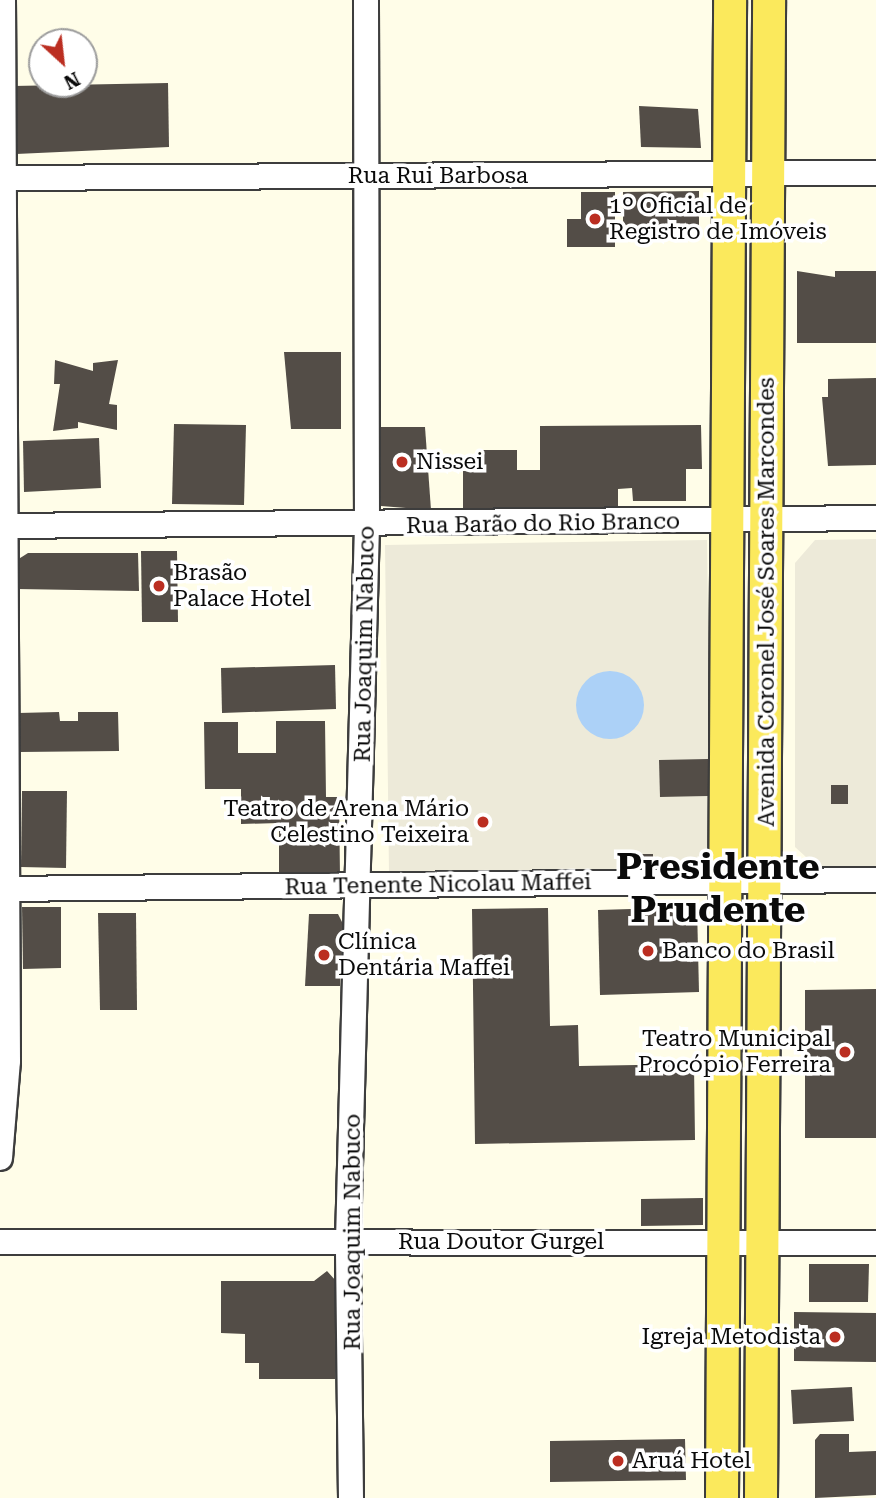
<!DOCTYPE html>
<meta charset="utf-8">
<style>
body{margin:0}
#map{position:relative;width:876px;height:1498px;overflow:hidden;background:#fffde8;font-family:"Roboto Serif",serif}
div>[style]{position:absolute}
.plaza>*{inset:0;background:#edead9}
.water>*{inset:0;background:#acd1f7}
.round{border-radius:50%}
.building>*{inset:0;background:#534d47}
.roads{filter:drop-shadow(2px 0 #3d3d3d) drop-shadow(-2px 0 #3d3d3d) drop-shadow(0 2px #3d3d3d) drop-shadow(0 -2px #3d3d3d)}
.minor>*{height:24px;margin:-12px;padding:0 12px;transform-origin:12px;border-radius:12px;background:#fff}
.major>*{height:32px;margin:-16px;padding:0 16px;transform-origin:16px;border-radius:16px;background:#fbe95c}
.dots>*{width:19px;height:19px;translate:-50% -50%;box-sizing:border-box;border:4px solid #fff;border-radius:50%}
span{translate:-50% -50%;white-space:nowrap;text-align:center;line-height:1.15;-webkit-text-stroke:7px #fff;paint-order:stroke}
.street-label{font-size:23px;color:#0a0a0a}
.poi-label{font-size:23px;color:#0a0a0a}
.left{translate:0 -50%;text-align:left}
.right{translate:-100% -50%;text-align:right}
.town-label{font-size:37px;color:#0a0a0a;font-weight:700}
.north{position:absolute;left:28px;top:28px;width:70px;height:70px;box-sizing:border-box;background:#fff;border:2px solid #9d9d9d;border-radius:50%;rotate:153deg;font-size:19px;font-weight:700;line-height:28px;text-align:center;color:#0a0a0a}
.north::after{content:'';display:block;margin:auto;width:24px;height:32px;background:#bb2e21;clip-path:polygon(50% 0,100% 100%,50% 72%,0 100%)}
</style>
<div id="map">
<div class="plaza">
<div style="clip-path:polygon(876px 539px,876px 866px,817px 867px,795px 847px,795px 563px,815px 540px)"></div>
<div style="clip-path:polygon(evenodd,707px 540px,711px 868px,389px 874px,385px 545px,707px 540px,708px 759px,708px 796px,661px 797px,708px 759px,707px 540px,639px 854px,653px 854px,653px 868px,639px 868px,639px 854px)"></div>
</div>
<div class="water">
<div class="round" style="left:576px;top:671px;width:68px;height:68px"></div>
</div>
<div class="building">
<div style="clip-path:polygon(168px 83px,169px 147px,16px 154px,13px 86px)"></div>
<div style="clip-path:polygon(639px 106px,698px 109px,701px 148px,641px 147px)"></div>
<div style="clip-path:polygon(699px 191px,699px 229px,628px 229px,623px 221px,623px 192px)"></div>
<div style="clip-path:polygon(581px 192px,615px 192px,615px 247px,567px 247px,567px 219px,581px 219px)"></div>
<div style="clip-path:polygon(797px 271px,835px 277px,835px 271px,876px 271px,876px 343px,797px 343px)"></div>
<div style="clip-path:polygon(284px 352px,341px 352px,341px 429px,291px 429px)"></div>
<div style="clip-path:polygon(55px 360px,93px 371px,93px 363px,118px 360px,109px 404px,117px 405px,117px 430px,78px 422px,78px 428px,53px 431px,60px 384px,54px 384px)"></div>
<div style="clip-path:polygon(876px 378px,876px 465px,828px 466px,822px 397px,828px 397px,828px 379px)"></div>
<div style="clip-path:polygon(174px 424px,246px 425px,244px 505px,172px 504px)"></div>
<div style="clip-path:polygon(701px 425px,702px 469px,686px 469px,686px 501px,633px 501px,632px 488px,618px 489px,618px 508px,463px 509px,463px 471px,483px 471px,483px 450px,517px 450px,517px 470px,540px 470px,540px 426px)"></div>
<div style="clip-path:polygon(377px 427px,425px 427px,431px 510px,381px 506px)"></div>
<div style="clip-path:polygon(99px 438px,101px 488px,24px 492px,23px 441px)"></div>
<div style="clip-path:polygon(141px 551px,177px 551px,178px 622px,142px 622px)"></div>
<div style="clip-path:polygon(28px 553px,138px 553px,139px 591px,17px 589px,17px 560px)"></div>
<div style="clip-path:polygon(335px 665px,336px 709px,222px 713px,221px 668px)"></div>
<div style="clip-path:polygon(59px 712px,60px 721px,78px 721px,78px 712px,118px 712px,119px 751px,19px 752px,18px 713px)"></div>
<div style="clip-path:polygon(276px 721px,325px 721px,326px 797px,339px 797px,340px 877px,279px 877px,279px 823px,241px 824px,241px 789px,205px 789px,204px 722px,238px 722px,238px 753px,276px 753px)"></div>
<div style="clip-path:polygon(708px 759px,708px 796px,660px 797px,659px 760px)"></div>
<div style="clip-path:polygon(831px 785px,848px 785px,848px 804px,831px 804px)"></div>
<div style="clip-path:polygon(22px 791px,67px 791px,66px 868px,21px 867px)"></div>
<div style="clip-path:polygon(638px 854px,653px 854px,653px 868px,639px 869px)"></div>
<div style="clip-path:polygon(22px 907px,61px 907px,61px 968px,23px 969px)"></div>
<div style="clip-path:polygon(697px 907px,699px 992px,600px 995px,598px 910px)"></div>
<div style="clip-path:polygon(548px 908px,550px 1026px,578px 1025px,579px 1066px,694px 1064px,695px 1140px,475px 1144px,472px 909px)"></div>
<div style="clip-path:polygon(98px 913px,136px 913px,137px 1010px,100px 1010px)"></div>
<div style="clip-path:polygon(309px 914px,338px 914px,343px 924px,340px 986px,305px 986px)"></div>
<div style="clip-path:polygon(876px 989px,876px 1138px,805px 1138px,805px 990px)"></div>
<div style="clip-path:polygon(703px 1198px,703px 1225px,641px 1226px,641px 1199px)"></div>
<div style="clip-path:polygon(809px 1264px,869px 1264px,868px 1302px,809px 1302px)"></div>
<div style="clip-path:polygon(327px 1271px,336px 1281px,335px 1379px,259px 1379px,259px 1363px,245px 1363px,245px 1334px,221px 1333px,221px 1281px,314px 1281px)"></div>
<div style="clip-path:polygon(794px 1312px,876px 1313px,876px 1362px,794px 1361px)"></div>
<div style="clip-path:polygon(852px 1387px,854px 1421px,793px 1424px,791px 1390px)"></div>
<div style="clip-path:polygon(820px 1434px,849px 1434px,849px 1452px,876px 1451px,876px 1495px,815px 1498px,815px 1440px)"></div>
<div style="clip-path:polygon(685px 1439px,686px 1480px,550px 1482px,550px 1441px)"></div>
</div>
<div class="roads">
<div class="minor">
<div style="left:0;top:178px;width:876px;rotate:-0.33deg"></div>
<div style="left:0;top:526px;width:876px;rotate:-0.52deg"></div>
<div style="left:0;top:889px;width:876px;rotate:-0.59deg"></div>
<div style="left:0;top:1158px;width:97px;rotate:-85.3deg"></div>
<div style="left:8px;top:1061px;width:1061px;rotate:-90.27deg"></div>
<div style="left:0;top:1242px;width:876px;rotate:0.07deg"></div>
<div style="left:351px;top:1498px;width:257px;rotate:-90.7deg"></div>
<div style="left:348px;top:1241px;width:715px;rotate:-88.48deg"></div>
<div style="left:367px;top:526px;width:526px;rotate:-90.11deg"></div>
</div>
<div class="major">
<div style="left:722px;top:1498px;width:1498px;rotate:-89.69deg"></div>
<div style="left:761px;top:1498px;width:1498px;rotate:-89.69deg"></div>
</div>
</div>
<div class="dots">
<div style="left:595px;top:219px;background:#bb2e21"></div>
<div style="left:402px;top:462px;background:#bb2e21"></div>
<div style="left:159px;top:586px;background:#bb2e21"></div>
<div style="left:483px;top:822px;background:#bb2e21"></div>
<div style="left:648px;top:951px;background:#bb2e21"></div>
<div style="left:324px;top:955px;background:#bb2e21"></div>
<div style="left:845px;top:1052px;background:#bb2e21"></div>
<div style="left:835px;top:1337px;background:#bb2e21"></div>
<div style="left:618px;top:1461px;background:#bb2e21"></div>
</div>
<div class="street-label">
<span style="left:438px;top:176px">Rua Rui Barbosa</span>
<span style="left:543px;top:524px;rotate:-1deg">Rua Barão do Rio Branco</span>
<span style="left:767px;top:602px;rotate:-90deg">Avenida Coronel José Soares Marcondes</span>
<span style="left:365px;top:644px;rotate:-89deg">Rua Joaquim Nabuco</span>
<span style="left:438px;top:885px;rotate:-1deg">Rua Tenente Nicolau Maffei</span>
<span style="left:353px;top:1232px;rotate:-90deg">Rua Joaquim Nabuco</span>
<span style="left:501px;top:1242px">Rua Doutor Gurgel</span>
</div>
<div class="poi-label">
<span class="left" style="left:609px;top:219px">1º Oficial de<br>Registro de Imóveis</span>
<span class="left" style="left:416px;top:462px">Nissei</span>
<span class="left" style="left:173px;top:586px">Brasão<br>Palace Hotel</span>
<span class="right" style="left:469px;top:822px">Teatro de Arena Mário<br>Celestino Teixeira</span>
<span class="left" style="left:338px;top:955px">Clínica<br>Dentária Maffei</span>
<span class="left" style="left:662px;top:951px">Banco do Brasil</span>
<span class="right" style="left:831px;top:1052px">Teatro Municipal<br>Procópio Ferreira</span>
<span class="right" style="left:821px;top:1337px">Igreja Metodista</span>
<span class="left" style="left:632px;top:1461px">Aruá Hotel</span>
</div>
<div class="town-label">
<span style="left:718px;top:889px">Presidente<br>Prudente</span>
</div>
<div class="north">N</div>
</div>
